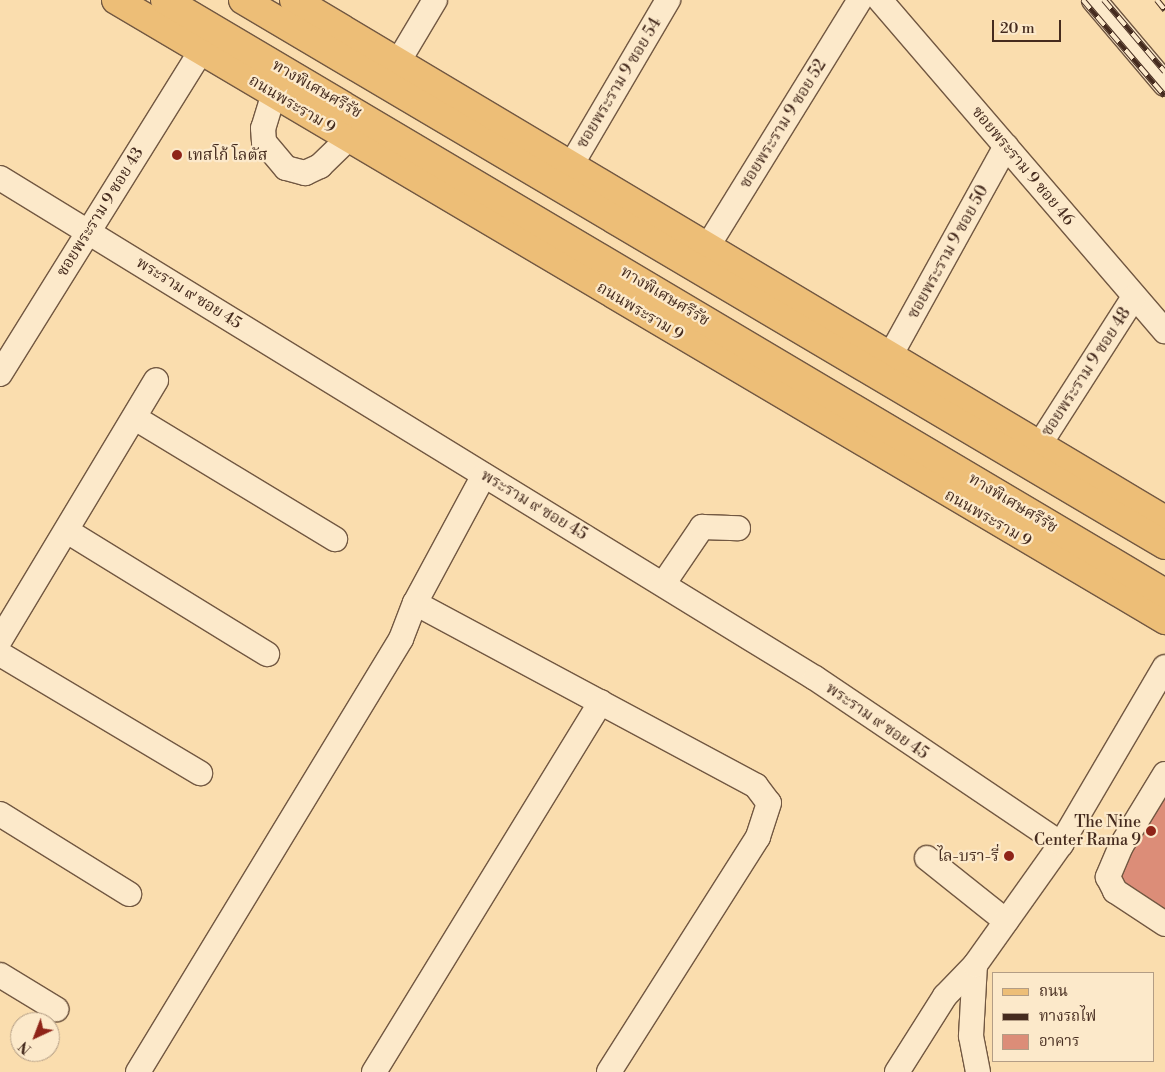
<!DOCTYPE html>
<meta charset="utf-8">
<style>
body{margin:0}
#map{position:relative;width:1165px;height:1072px;overflow:hidden;background:#faddae;font-family:"Libre Bodoni","Noto Serif Thai",serif}
div>[style]{position:absolute}
.building>*{inset:0;background:#dc8d78}
.roads{filter:drop-shadow(1px 0 #725842) drop-shadow(-1px 0 #725842) drop-shadow(0 1px #725842) drop-shadow(0 -1px #725842)}
.minor>*{height:24px;margin:-12px;padding:0 12px;transform-origin:12px;border-radius:12px;background:#fce9ca}
.major>*{height:28px;margin:-14px;padding:0 14px;transform-origin:14px;border-radius:14px;background:#edbe77}
.highway>*{height:28px;margin:-14px;padding:0 14px;transform-origin:14px;border-radius:14px;background:#edbe77}
.rail>*{height:5.5px;margin-top:-2.75px;transform-origin:0;background:repeating-linear-gradient(90deg,#fce9ca 0 11px,#452b1e 0 22px);box-sizing:border-box;border-block:1px solid #452b1e}
.dots>*{width:14px;height:14px;translate:-50% -50%;box-sizing:border-box;border:2px solid #fce9ca;border-radius:50%}
span{translate:-50% -50%;white-space:nowrap;text-align:center;line-height:1.15;-webkit-text-stroke:4.5px #fce9ca;paint-order:stroke}
.street-label{font-size:16px;color:#452b1e}
.poi-label{font-size:16px;color:#452b1e}
.left{translate:0 -50%;text-align:left}
.right{translate:-100% -50%;text-align:right}
.legend{position:absolute;left:992px;top:972px;width:162px;height:90px;box-sizing:border-box;background:#fce9ca;border:1px solid #b39d85;margin:0;padding:6px 9px;list-style:none;font-size:15px;color:#452b1e}
.legend li{display:flex;align-items:center;gap:10px;height:25px}
.legend b{width:25px;border:1px solid #b39d85}
.north{position:absolute;left:10px;top:1012px;width:50px;height:50px;box-sizing:border-box;background:#fce9ca;border:1px solid #b39d85;border-radius:50%;rotate:223deg;font-size:14px;font-weight:700;line-height:20px;text-align:center;color:#452b1e}
.north::after{content:'';display:block;margin:auto;width:18px;height:22px;background:#8f2418;clip-path:polygon(50% 0,100% 100%,50% 72%,0 100%)}
.scale{position:absolute;left:992px;top:20px;width:69px;height:22px;box-sizing:border-box;border:2px solid #452b1e;border-top:0;padding-left:6px;font-size:15px;line-height:18px;white-space:nowrap;color:#452b1e;-webkit-text-stroke:4px #fce9ca;paint-order:stroke}
</style>
<div id="map">
<div class="building">
<div style="clip-path:polygon(1165px 783px,1165px 912px,1110px 879px)"></div>
</div>
<div class="roads">
<div class="minor">
<div style="left:880px;top:0;width:437px;rotate:49.3deg"></div>
<div style="left:1094px;top:0;width:110px;rotate:49.8deg"></div>
<div style="left:398px;top:62px;width:72px;rotate:-59.2deg"></div>
<div style="left:274px;top:93px;width:37px;rotate:107deg"></div>
<div style="left:263px;top:128px;width:14px;rotate:86deg"></div>
<div style="left:264px;top:142px;width:34px;rotate:50deg"></div>
<div style="left:286px;top:168px;width:20px;rotate:15deg"></div>
<div style="left:305px;top:173px;width:17px;rotate:-25deg"></div>
<div style="left:320px;top:166px;width:40px;rotate:-44deg"></div>
<div style="left:570px;top:167px;width:194px;rotate:-59.6deg"></div>
<div style="left:0;top:178px;width:956px;rotate:31.53deg"></div>
<div style="left:815px;top:678px;width:297px;rotate:34deg"></div>
<div style="left:706px;top:249px;width:293px;rotate:-58.3deg"></div>
<div style="left:889px;top:358px;width:242px;rotate:-61.1deg"></div>
<div style="left:0;top:374px;width:380px;rotate:-58.1deg"></div>
<div style="left:135px;top:418px;width:234px;rotate:31.2deg"></div>
<div style="left:1038px;top:447px;width:178px;rotate:-57.4deg"></div>
<div style="left:67px;top:531px;width:235px;rotate:31.6deg"></div>
<div style="left:664px;top:583px;width:68px;rotate:-55.8deg"></div>
<div style="left:702px;top:527px;width:36px;rotate:2deg"></div>
<div style="left:415px;top:603px;width:387px;rotate:28.2deg"></div>
<div style="left:756px;top:786px;width:21px;rotate:53deg"></div>
<div style="left:769px;top:803px;width:36px;rotate:108deg"></div>
<div style="left:758px;top:837px;width:278px;rotate:122.4deg"></div>
<div style="left:0;top:640px;width:303px;rotate:-59deg"></div>
<div style="left:0;top:654px;width:233px;rotate:30.8deg"></div>
<div style="left:1165px;top:774px;width:84px;rotate:121.4deg"></div>
<div style="left:1121px;top:846px;width:34px;rotate:113deg"></div>
<div style="left:1108px;top:877px;width:16px;rotate:63deg"></div>
<div style="left:1115px;top:891px;width:60px;rotate:33.4deg"></div>
<div style="left:0;top:814px;width:152px;rotate:31.8deg"></div>
<div style="left:927px;top:858px;width:101px;rotate:38.6deg"></div>
<div style="left:0;top:975px;width:66px;rotate:31.3deg"></div>
<div style="left:138px;top:1072px;width:507px;rotate:-58.73deg"></div>
<div style="left:401px;top:639px;width:39px;rotate:-69deg"></div>
<div style="left:415px;top:603px;width:145px;rotate:-61.7deg"></div>
<div style="left:374px;top:1072px;width:434px;rotate:-58.5deg"></div>
<div style="left:897px;top:1072px;width:90px;rotate:-57.7deg"></div>
<div style="left:945px;top:996px;width:43px;rotate:-45.9deg"></div>
<div style="left:978px;top:1072px;width:37px;rotate:-101deg"></div>
<div style="left:971px;top:1036px;width:71px;rotate:-86.8deg"></div>
<div style="left:975px;top:965px;width:148px;rotate:-54.6deg"></div>
<div style="left:1061px;top:844px;width:205px;rotate:-59.6deg"></div>
</div>
<div class="major">
<div style="left:116px;top:0;width:1219px;rotate:30.58deg"></div>
<div style="left:294px;top:0;width:1014px;rotate:30.84deg"></div>
</div>
<div class="highway">
<div style="left:165px;top:0;width:1163px;rotate:30.67deg"></div>
<div style="left:243px;top:0;width:1071px;rotate:30.59deg"></div>
</div>
</div>
<div class="rail">
<div style="left:1083px;top:0;width:126px;rotate:49.5deg"></div>
<div style="left:1104px;top:0;width:94px;rotate:49.7deg"></div>
<div style="left:1157px;top:0;width:13px;rotate:51deg"></div>
</div>
<div class="dots">
<div style="left:177px;top:155px;background:#8f2418"></div>
<div style="left:1151px;top:831px;background:#8f2418"></div>
<div style="left:1009px;top:856px;background:#8f2418"></div>
</div>
<div class="street-label">
<span style="left:619px;top:83px;rotate:-59deg">ซอยพระราม 9 ซอย 54</span>
<span style="left:317px;top:89px;rotate:30deg">ทางพิเศษศรีรัช</span>
<span style="left:292px;top:104px;rotate:31deg">ถนนพระราม 9</span>
<span style="left:783px;top:124px;rotate:-58deg">ซอยพระราม 9 ซอย 52</span>
<span style="left:1023px;top:166px;rotate:50deg">ซอยพระราม 9 ซอย 46</span>
<span style="left:100px;top:212px;rotate:-58deg">ซอยพระราม 9 ซอย 43</span>
<span style="left:948px;top:252px;rotate:-61deg">ซอยพระราม 9 ซอย 50</span>
<span style="left:189px;top:293px;rotate:32deg">พระราม ๙ ซอย 45</span>
<span style="left:665px;top:296px;rotate:31deg">ทางพิเศษศรีรัช</span>
<span style="left:640px;top:311px;rotate:31deg">ถนนพระราม 9</span>
<span style="left:1086px;top:372px;rotate:-57deg">ซอยพระราม 9 ซอย 48</span>
<span style="left:1013px;top:503px;rotate:31deg">ทางพิเศษศรีรัช</span>
<span style="left:534px;top:505px;rotate:31deg">พระราม ๙ ซอย 45</span>
<span style="left:988px;top:518px;rotate:30deg">ถนนพระราม 9</span>
<span style="left:877px;top:721px;rotate:35deg">พระราม ๙ ซอย 45</span>
</div>
<div class="poi-label">
<span class="left" style="left:187px;top:155px">เทสโก้ โลตัส</span>
<span class="right" style="left:1141px;top:831px">The Nine<br>Center Rama 9</span>
<span class="right" style="left:999px;top:856px">ไล-บรา-รี่</span>
</div>
<ul class="legend">
<li><b style="height:6px;background:#edbe77"></b>ถนน</li>
<li><b style="height:6px;background:#452b1e"></b>ทางรถไฟ</li>
<li><b style="height:14px;background:#dc8d78"></b>อาคาร</li>
</ul>
<div class="north">N</div>
<div class="scale">20 m</div>
</div>
